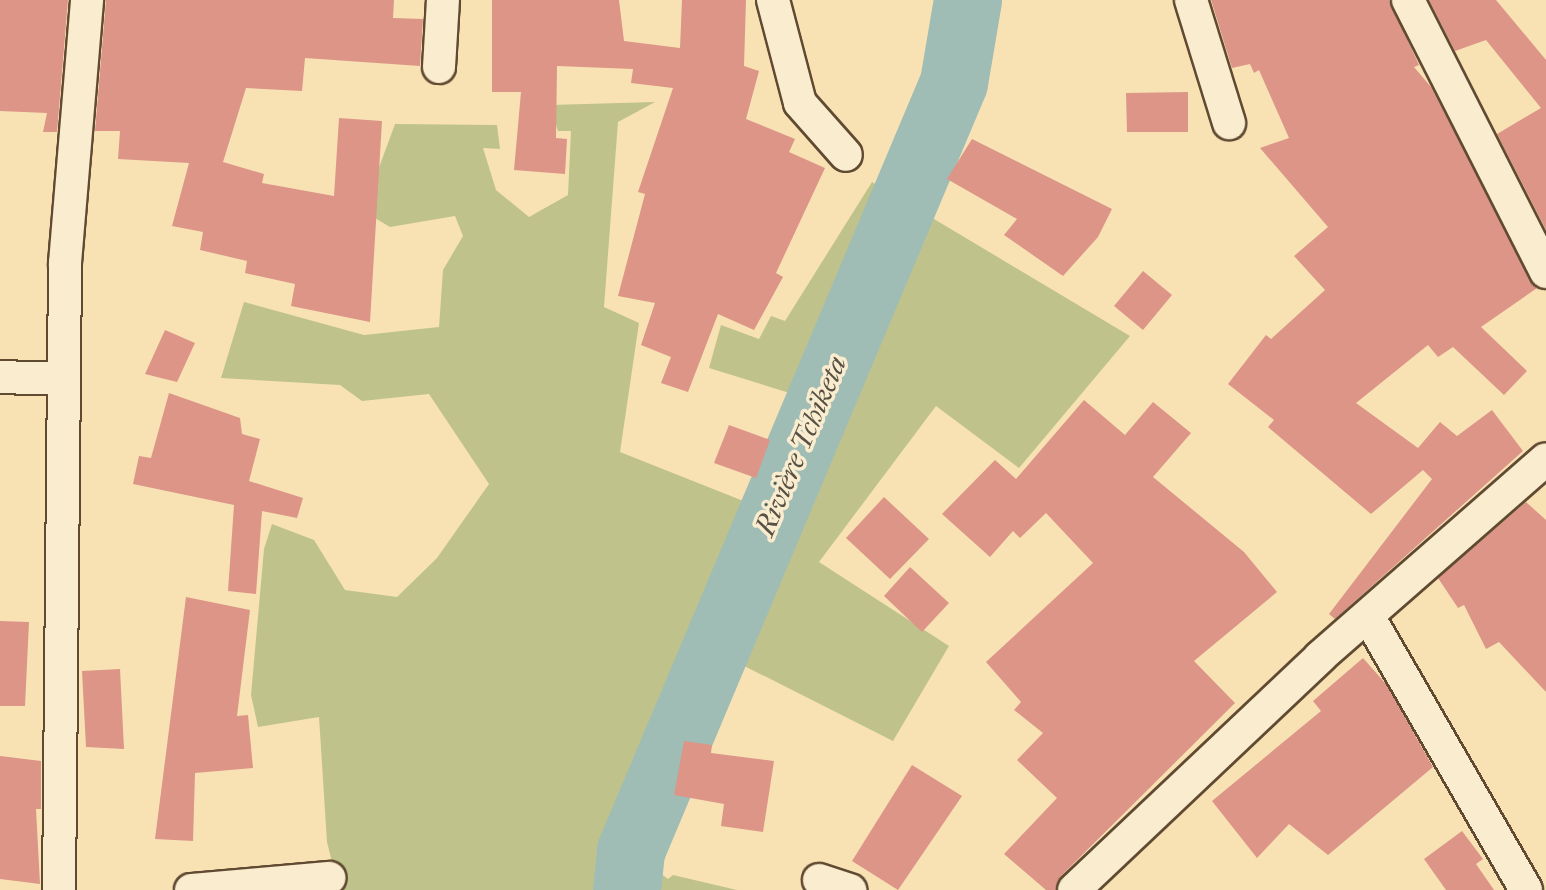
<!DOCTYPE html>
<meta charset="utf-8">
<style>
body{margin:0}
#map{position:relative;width:1546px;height:890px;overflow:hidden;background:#f8e2b4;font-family:"IM FELL French Canon",serif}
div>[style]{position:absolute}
.green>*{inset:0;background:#bfc38b}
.river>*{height:68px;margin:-34px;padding:0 34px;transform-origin:34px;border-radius:34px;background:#9fbcb5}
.building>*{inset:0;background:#dc9587}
.roads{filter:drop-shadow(2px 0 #604a32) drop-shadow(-2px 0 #604a32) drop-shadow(0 2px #604a32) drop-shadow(0 -2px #604a32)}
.street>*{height:32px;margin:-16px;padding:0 16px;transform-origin:16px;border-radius:16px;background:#faecce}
span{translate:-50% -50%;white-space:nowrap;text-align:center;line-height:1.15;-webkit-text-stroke:7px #faecce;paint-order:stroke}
.water-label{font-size:28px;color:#565144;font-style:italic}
</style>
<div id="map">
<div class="green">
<div style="clip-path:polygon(655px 102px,618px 122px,604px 307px,639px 323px,620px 452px,756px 506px,796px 395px,709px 368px,721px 325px,759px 339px,771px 316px,785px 321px,872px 182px,1130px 336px,1019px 468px,936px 406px,819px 562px,949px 646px,893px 741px,685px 636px,620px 843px,668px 879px,673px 875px,737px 890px,339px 890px,327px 842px,319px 717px,258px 727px,251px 695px,264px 549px,272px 524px,314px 540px,345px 590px,397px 597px,437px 558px,489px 484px,429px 394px,362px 401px,340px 385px,221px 378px,244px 302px,364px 335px,439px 327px,443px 270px,463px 236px,455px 216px,390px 227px,363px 211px,395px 124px,497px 125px,500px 149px,483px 148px,496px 190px,529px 217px,568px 195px,571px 131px,558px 131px,550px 105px)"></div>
</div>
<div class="river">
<div style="left:627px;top:890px;width:39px;rotate:-84deg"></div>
<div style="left:631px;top:851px;width:833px;rotate:-67.19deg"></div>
<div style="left:954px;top:83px;width:84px;rotate:-80.4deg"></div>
</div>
<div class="building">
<div style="clip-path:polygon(0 0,68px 0,57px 132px,43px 132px,47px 113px,0 111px)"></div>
<div style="clip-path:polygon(106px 0,394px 0,393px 18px,423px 19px,420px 66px,305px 58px,302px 91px,246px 88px,223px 162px,264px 174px,262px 183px,334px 196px,339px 118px,382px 121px,370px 322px,291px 306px,295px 284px,245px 273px,247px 261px,200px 250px,203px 232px,172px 226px,189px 163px,118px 159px,120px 131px,95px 131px)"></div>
<div style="clip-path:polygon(492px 0,619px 0,624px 41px,680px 48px,682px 0,746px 0,744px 66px,759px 71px,746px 119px,795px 139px,789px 152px,825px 168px,776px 273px,783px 277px,754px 330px,718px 314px,688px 392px,661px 383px,671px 357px,641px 345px,655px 303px,618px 296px,645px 194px,638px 192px,673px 88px,631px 83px,633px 69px,557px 66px,556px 138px,567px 139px,565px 174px,514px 170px,521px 92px,492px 92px)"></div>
<div style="clip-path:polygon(1211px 0,1389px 0,1419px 65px,1414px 67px,1431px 87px,1537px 288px,1481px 327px,1527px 371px,1504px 395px,1453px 347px,1438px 357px,1428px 345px,1356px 403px,1418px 448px,1440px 422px,1457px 436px,1492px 410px,1523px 451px,1335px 619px,1329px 614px,1432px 479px,1423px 470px,1371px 514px,1268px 427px,1274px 420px,1228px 384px,1266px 335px,1271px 339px,1325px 290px,1294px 256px,1328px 227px,1260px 148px,1289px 138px,1259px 70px,1254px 73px,1250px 64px,1232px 68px)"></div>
<div style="clip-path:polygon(1429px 0,1496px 0,1546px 60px,1546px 230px,1497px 134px,1541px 108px,1486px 40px,1455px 51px)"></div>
<div style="clip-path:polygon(1188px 92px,1188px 132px,1127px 132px,1126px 93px)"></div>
<div style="clip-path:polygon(972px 139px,1112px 209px,1098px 237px,1063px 276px,1004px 235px,1017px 219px,947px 179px)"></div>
<div style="clip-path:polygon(1143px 271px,1172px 295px,1143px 330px,1114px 306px)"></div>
<div style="clip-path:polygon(165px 330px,195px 343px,177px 382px,145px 374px)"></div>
<div style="clip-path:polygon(169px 393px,240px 418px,242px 434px,260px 439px,249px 481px,303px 498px,297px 518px,262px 511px,256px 594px,228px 591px,234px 505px,133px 484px,139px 456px,151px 458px)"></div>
<div style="clip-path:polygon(1084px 400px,1125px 435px,1153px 402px,1191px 433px,1153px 477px,1244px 552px,1277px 592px,1194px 661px,1235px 703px,1061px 876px,1056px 890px,1046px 890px,1004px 854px,1057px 798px,1017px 760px,1043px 733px,1014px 710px,1021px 702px,986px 662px,1093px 563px,1046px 513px,1020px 538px,1013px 531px,990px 557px,942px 514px,995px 460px,1016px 479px)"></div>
<div style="clip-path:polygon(729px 425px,770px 440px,756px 478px,714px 463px)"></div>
<div style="clip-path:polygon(884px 497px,929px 539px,890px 579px,846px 538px)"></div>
<div style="clip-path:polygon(1526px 502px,1546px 520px,1546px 692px,1499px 642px,1486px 649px,1464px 605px,1458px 608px,1438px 578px)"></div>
<div style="clip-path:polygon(910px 567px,949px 603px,922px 632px,884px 596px)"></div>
<div style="clip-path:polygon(186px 597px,250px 610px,237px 716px,248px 715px,253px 768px,195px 773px,193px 841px,155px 839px)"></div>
<div style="clip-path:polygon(0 621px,29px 622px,25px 706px,0 706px)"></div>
<div style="clip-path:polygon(1363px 658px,1386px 684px,1433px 767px,1328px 855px,1289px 824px,1257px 858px,1212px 801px,1321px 711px,1313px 701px)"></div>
<div style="clip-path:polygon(120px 669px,124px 749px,86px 747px,82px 671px)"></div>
<div style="clip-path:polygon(684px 741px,712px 745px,711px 753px,774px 761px,763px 832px,721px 826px,724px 804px,674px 795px)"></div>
<div style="clip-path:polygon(0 756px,41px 761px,41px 809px,36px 809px,40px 884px,0 879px)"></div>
<div style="clip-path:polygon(912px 765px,962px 796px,898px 890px,852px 861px)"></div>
<div style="clip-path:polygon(1462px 831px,1483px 859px,1476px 864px,1494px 890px,1446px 890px,1424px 859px)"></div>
</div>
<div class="roads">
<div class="street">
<div style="left:773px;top:0;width:106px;rotate:75.3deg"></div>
<div style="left:800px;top:103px;width:69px;rotate:48.5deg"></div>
<div style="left:1191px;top:0;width:129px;rotate:72.8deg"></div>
<div style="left:1408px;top:0;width:305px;rotate:63.1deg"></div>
<div style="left:439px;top:67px;width:67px;rotate:-86.6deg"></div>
<div style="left:0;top:377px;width:62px;rotate:1.8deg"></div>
<div style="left:1368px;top:616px;width:316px;rotate:60deg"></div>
<div style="left:819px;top:880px;width:33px;rotate:18deg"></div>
<div style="left:59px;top:890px;width:627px;rotate:-89.45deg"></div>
<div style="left:65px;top:263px;width:264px;rotate:-85.2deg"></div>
<div style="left:191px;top:890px;width:139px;rotate:-5deg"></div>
<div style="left:1074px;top:890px;width:339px;rotate:-43.4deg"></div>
<div style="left:1320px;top:657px;width:300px;rotate:-41.2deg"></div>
</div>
</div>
<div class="water-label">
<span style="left:801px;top:446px;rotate:-67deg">Rivière Tchiketa</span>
</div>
</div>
